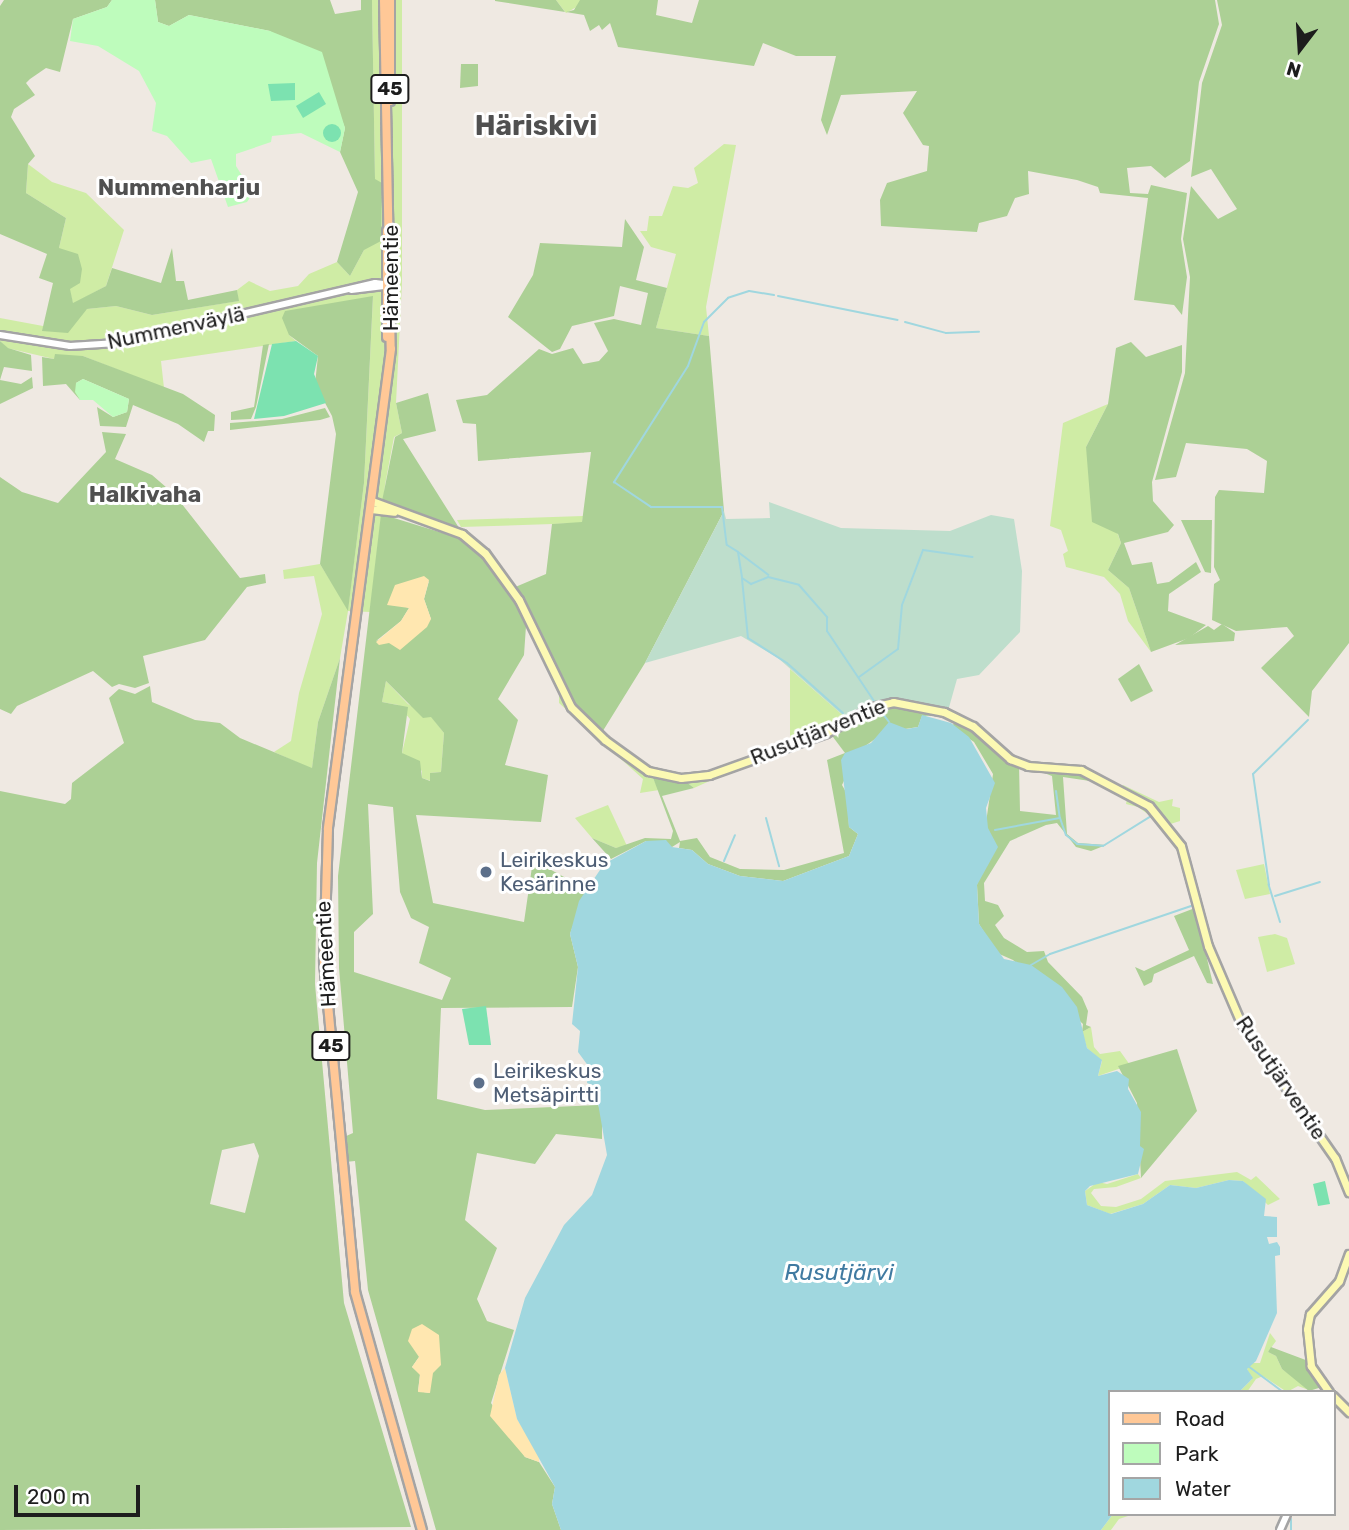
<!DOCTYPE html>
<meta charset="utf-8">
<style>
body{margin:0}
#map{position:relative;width:1349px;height:1530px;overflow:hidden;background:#efe9e2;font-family:Rubik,sans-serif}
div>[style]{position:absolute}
.grass>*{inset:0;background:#cfeca5}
.forest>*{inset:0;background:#acd095}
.wetland>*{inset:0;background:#bedecc}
.sand>*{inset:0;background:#ffe7b0}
.park>*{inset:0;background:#befcbc}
.pitch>*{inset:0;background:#7ce2b0}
.round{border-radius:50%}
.water>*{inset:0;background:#a0d7df}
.stream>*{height:2px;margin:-1px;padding:0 1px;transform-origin:1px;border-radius:1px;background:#a0d7df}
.roads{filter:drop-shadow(2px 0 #a4a4a4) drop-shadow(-2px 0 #a4a4a4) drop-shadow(0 2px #a4a4a4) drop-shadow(0 -2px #a4a4a4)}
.tertiary>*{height:6px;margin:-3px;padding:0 3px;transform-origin:3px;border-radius:3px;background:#fff}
.secondary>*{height:7px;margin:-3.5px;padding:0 3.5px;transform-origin:3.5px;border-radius:3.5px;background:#fcf9b3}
.primary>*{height:8px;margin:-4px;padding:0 4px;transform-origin:4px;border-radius:4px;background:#ffc897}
.dots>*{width:19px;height:19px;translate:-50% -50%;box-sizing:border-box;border:4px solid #fff;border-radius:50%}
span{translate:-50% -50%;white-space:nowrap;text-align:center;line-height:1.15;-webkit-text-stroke:6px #fff;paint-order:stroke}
.shield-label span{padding:2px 5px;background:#fff;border:2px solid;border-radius:5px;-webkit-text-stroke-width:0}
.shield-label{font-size:19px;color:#1d1d1d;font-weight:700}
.street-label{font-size:21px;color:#1d1d1d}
.service-label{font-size:21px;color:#4e5e75}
.left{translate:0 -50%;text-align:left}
.neighbourhood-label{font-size:23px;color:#505050;font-weight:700}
.water-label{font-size:23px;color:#407aa1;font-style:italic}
.district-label{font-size:28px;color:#505050;font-weight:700}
.legend{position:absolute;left:1108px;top:1390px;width:228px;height:126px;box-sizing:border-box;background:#fff;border:2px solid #a5a5a5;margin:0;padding:9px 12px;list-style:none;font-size:21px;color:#1d1d1d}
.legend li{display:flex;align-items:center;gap:14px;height:35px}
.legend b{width:35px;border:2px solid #a5a5a5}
.north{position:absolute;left:1265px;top:14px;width:70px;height:70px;-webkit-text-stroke:5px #fff;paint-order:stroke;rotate:197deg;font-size:19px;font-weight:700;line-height:28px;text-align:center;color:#1d1d1d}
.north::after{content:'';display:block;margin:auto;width:24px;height:32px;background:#1d1d1d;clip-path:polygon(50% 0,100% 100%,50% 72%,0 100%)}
.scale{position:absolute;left:14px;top:1485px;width:126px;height:32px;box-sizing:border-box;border:4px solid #1d1d1d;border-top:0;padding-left:9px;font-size:21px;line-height:24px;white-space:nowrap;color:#1d1d1d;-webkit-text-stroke:5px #fff;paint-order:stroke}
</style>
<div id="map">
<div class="grass">
<div style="clip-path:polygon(372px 0,402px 0,402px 283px,396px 403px,402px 433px,394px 437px,385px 485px,370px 612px,348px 611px,340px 658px,318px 722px,312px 769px,274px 752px,291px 741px,299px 693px,322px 614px,314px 576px,284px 579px,283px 570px,320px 564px,348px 609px,364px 483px,373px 297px,289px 335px,296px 341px,161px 361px,164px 388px,83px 356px,54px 359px,7px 348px,0 341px,0 318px,43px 326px,43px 330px,87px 309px,116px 306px,152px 315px,238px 301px,237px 290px,249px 281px,270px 291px,298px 286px,309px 274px,337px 262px,350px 276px,364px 250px,375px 180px)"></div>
<div style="clip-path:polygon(556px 0,580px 0,580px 5px,566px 13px)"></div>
<div style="clip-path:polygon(724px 144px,736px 145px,706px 307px,709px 336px,656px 328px,676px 254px,651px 247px,640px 231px,647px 231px,649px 216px,662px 216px,673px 186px,688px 188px,698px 183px,694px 168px)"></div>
<div style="clip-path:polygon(28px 164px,52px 182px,86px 193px,124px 230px,106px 286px,73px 304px,59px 248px,66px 218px,26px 193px)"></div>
<div style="clip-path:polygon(1108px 404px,1086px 447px,1121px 543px,1108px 570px,1129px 588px,1151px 652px,1128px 621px,1120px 594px,1104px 577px,1066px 567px,1063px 554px,1068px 551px,1061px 530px,1050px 526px,1063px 423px)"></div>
<div style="clip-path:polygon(583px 516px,582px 523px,461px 527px,457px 520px)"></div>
<div style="clip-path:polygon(790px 669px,847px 719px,694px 788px,685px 781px,652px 776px,659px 790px,640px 793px,643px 779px,559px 703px,559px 693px,600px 733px,647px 765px,677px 775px,703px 773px,790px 741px)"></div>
<div style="clip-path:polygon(386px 681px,408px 704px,431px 716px,444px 733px,441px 772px,430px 773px,431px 781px,422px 778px,422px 771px,402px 753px,410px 719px,398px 705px,382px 702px)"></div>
<div style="clip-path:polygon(1123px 785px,1159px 802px,1173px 799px,1172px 806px,1180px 808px,1180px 821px,1164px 826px,1138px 807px,1126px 804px,1127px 799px,1119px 792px)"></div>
<div style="clip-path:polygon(608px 805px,627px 846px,616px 848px,592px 838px,575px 818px)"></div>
<div style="clip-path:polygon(1264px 864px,1270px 894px,1245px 899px,1236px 870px)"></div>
<div style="clip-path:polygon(1275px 934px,1287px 938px,1295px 964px,1267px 972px,1258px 937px)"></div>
<div style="clip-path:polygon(1091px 1027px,1094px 1047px,1100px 1054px,1120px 1051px,1130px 1065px,1098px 1076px,1102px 1061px,1087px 1048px,1082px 1032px)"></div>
<div style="clip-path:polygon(1237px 1172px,1251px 1180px,1256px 1176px,1280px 1199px,1268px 1205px,1243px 1181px,1229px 1180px,1196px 1188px,1170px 1185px,1143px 1204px,1110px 1214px,1087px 1205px,1085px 1191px,1098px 1182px,1107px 1184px,1138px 1174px,1141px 1178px,1116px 1187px,1094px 1189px,1091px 1193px,1101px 1206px,1116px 1207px,1141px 1199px,1165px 1181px)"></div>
<div style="clip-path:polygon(1270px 1333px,1276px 1341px,1268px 1352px,1276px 1356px,1282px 1369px,1314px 1392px,1298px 1386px,1287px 1392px,1263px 1376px,1256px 1379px,1247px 1392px,1239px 1392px,1252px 1379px,1247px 1369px,1249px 1363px,1260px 1363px)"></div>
<div style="clip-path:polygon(1113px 1514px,1134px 1514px,1119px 1519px,1111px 1530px,1101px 1530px)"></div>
</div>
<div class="forest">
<div style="clip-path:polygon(4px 0,112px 0,107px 7px,73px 19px,60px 72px,46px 68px,30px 79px,26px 83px,35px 95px,14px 109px,11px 117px,35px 156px,28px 164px,26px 193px,66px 218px,59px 248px,78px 254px,82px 269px,80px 283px,70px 289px,73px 303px,106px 286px,112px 268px,161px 283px,172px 248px,176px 281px,184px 281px,188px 300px,237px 290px,239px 301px,152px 315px,116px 306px,87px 309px,68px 333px,42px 331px,53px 283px,39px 278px,47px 254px,0 234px,0 6px)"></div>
<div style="clip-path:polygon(155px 0,330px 0,335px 14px,361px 10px,361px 0,372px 0,375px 179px,382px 183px,381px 241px,364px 250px,350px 276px,337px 262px,358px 192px,340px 152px,345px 128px,334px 100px,270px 31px,189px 15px,169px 26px,158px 22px)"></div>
<div style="clip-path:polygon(556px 0,565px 12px,495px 1px,495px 0)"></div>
<div style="clip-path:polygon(580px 0,658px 0,656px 15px,692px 23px,699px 0,1215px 0,1219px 24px,1199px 82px,1190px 161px,1165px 178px,1151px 166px,1127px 168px,1130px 193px,1148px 194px,1151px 185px,1187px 193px,1181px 239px,1187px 277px,1182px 315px,1174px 305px,1134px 300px,1148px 198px,1100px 193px,1098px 187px,1077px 180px,1028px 171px,1029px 194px,1015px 198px,1007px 216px,979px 223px,977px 232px,881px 226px,880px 200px,887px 183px,927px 171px,929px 146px,923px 145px,903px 113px,917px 91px,841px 95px,827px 135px,821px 120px,836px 56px,796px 56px,763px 43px,754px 66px,618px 47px,610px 23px,602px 30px,599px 25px,590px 31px,584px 15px,566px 12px,574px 10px)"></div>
<div style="clip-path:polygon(1217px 0,1349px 0,1349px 643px,1312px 691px,1309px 717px,1261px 668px,1294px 636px,1287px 627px,1236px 631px,1212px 620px,1214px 584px,1220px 580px,1214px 567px,1215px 497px,1219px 490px,1264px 493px,1267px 461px,1247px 449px,1186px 443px,1176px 477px,1155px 480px,1185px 373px,1190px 277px,1183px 239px,1191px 186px,1218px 219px,1237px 209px,1211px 169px,1191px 177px,1202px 83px,1222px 25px)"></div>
<div style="clip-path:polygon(461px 64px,478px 64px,478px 86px,460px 88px)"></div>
<div style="clip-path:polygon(evenodd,625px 219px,644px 247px,636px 280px,667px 288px,656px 328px,709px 336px,724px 511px,645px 663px,601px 734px,559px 692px,526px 626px,524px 655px,498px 699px,518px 720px,505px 765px,548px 775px,541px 822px,416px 815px,433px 903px,524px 922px,533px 860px,586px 889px,570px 934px,578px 967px,572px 1007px,441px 1008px,437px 1099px,485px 1110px,598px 1105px,602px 1113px,602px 1139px,556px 1134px,535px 1164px,477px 1153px,465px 1220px,497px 1248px,477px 1299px,487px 1321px,514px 1330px,491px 1403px,525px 1457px,539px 1462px,555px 1487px,552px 1504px,561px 1530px,436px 1530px,368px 1290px,355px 1161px,345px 1162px,344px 1137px,353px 1133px,339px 968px,338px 876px,381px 514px,475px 543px,513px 588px,546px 574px,552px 524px,582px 522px,591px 452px,478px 461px,476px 424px,463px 423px,456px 400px,487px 395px,539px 349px,552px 354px,573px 348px,583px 364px,599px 361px,608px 351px,594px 323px,614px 319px,641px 325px,648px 293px,620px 286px,614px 316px,572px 326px,560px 349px,552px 352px,508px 317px,533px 275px,540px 243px,622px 247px,625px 219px,429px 581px,424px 599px,431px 619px,376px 641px,401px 621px,409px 608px,403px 606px,429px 581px,625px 219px,386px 681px,423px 718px,431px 717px,444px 733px,441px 772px,430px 773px,430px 781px,422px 778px,420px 761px,402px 753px,408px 707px,382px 702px,386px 681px,625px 219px,368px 804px,393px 807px,400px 892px,411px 918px,429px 927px,419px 963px,451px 978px,442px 1000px,354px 972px,354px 932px,373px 914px,368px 804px,625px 219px,419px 1357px,429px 1393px,418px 1391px,420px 1374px,412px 1367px,419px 1357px)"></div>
<div style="clip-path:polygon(373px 296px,364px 483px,348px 611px,320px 564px,336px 434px,332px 416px,315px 384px,318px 356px,289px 335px,282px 318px,285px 311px)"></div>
<div style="clip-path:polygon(0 341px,8px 348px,31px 355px,32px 371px,4px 367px,0 380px,21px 384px,32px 377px,33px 388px,0 404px)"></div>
<div style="clip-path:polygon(1131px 342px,1146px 357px,1182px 345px,1182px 372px,1152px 482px,1153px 501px,1174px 525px,1168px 532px,1124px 543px,1132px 565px,1152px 562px,1157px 584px,1169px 582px,1196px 562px,1201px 572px,1169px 594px,1168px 611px,1206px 625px,1189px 638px,1151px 652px,1129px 588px,1108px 570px,1121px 543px,1118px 534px,1092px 522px,1086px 447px,1108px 404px,1116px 348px)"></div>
<div style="clip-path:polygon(269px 344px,256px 407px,251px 419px,231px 420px,231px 412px,254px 407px,263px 345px)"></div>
<div style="clip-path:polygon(55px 354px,83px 356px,183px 394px,215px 415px,214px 431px,208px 431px,204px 442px,178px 424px,133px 405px,126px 427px,100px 426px,97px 407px,113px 417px,127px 412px,129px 399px,83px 379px,76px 383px,80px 400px,66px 384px,43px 386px,42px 357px,54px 359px)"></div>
<div style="clip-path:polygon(428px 393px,436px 431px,403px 439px,461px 531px,382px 501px,395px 437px,402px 433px,396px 403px)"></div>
<div style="clip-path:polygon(325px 408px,330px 417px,320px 420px,230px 430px,230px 423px,282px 419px)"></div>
<div style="clip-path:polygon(102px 432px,126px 434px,115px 459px,152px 475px,174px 494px,240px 578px,265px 574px,266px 583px,247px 587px,205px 640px,143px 656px,149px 683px,135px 688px,119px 684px,112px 687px,93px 671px,17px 706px,11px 714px,0 709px,0 477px,22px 492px,58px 503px,106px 452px)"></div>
<div style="clip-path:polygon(1181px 520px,1212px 520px,1211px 573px,1205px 572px)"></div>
<div style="clip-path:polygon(1222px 624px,1235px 633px,1234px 641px,1175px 645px,1208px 626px,1214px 630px)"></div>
<div style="clip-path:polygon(evenodd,340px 658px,317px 863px,315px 984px,344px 1303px,411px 1527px,0 1530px,0 791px,65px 804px,71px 799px,72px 783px,124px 743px,109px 698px,119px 689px,135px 694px,150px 686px,152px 702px,195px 720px,220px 723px,240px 738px,312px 768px,318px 722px,340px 658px,254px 1143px,259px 1156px,245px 1213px,210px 1204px,222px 1150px,254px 1143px)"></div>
<div style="clip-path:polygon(1139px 664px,1153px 691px,1131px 702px,1118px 679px)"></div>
<div style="clip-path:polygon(897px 699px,948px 711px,1019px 764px,1020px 811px,1056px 815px,1052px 776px,1023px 765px,1091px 776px,1090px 781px,1063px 777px,1067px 834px,1078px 843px,1106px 845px,1091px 851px,1076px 847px,1057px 823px,1046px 825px,1010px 841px,984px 883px,985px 901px,998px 905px,1004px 916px,995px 925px,1004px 938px,1027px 952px,1044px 951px,1048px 962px,1082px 997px,1088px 1011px,1086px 1025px,1091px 1027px,1082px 1032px,1083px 1024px,1013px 960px,997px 953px,979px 924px,977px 885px,993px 774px,974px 742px,951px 726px,958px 721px,945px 715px,922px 716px,918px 727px,885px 732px,858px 751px,842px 785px,847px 794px,849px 827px,858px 834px,849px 856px,783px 881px,740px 876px,708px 864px,692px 850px,679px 848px,680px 842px,672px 847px,646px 841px,611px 859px,592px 838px,616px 848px,645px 838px,671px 839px,673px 831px,652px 775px,685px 781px,694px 788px,662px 796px,680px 841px,697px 838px,710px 857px,740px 869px,784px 870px,844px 853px,827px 760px,845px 753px,830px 733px,868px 705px)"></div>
<div style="clip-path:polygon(1195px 908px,1213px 984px,1207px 983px,1194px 956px,1154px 974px,1152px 982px,1144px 986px,1135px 967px,1144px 971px,1189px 950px,1174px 916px)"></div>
<div style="clip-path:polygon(1177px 1049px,1197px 1111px,1141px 1178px,1137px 1103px,1118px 1066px)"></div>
<div style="clip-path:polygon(1271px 1347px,1311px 1362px,1325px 1386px,1309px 1391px,1282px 1369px,1276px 1356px,1268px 1352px)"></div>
</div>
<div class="wetland">
<div style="clip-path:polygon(769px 502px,841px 528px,950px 531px,991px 515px,1014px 519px,1022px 571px,1020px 632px,979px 675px,957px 679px,948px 711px,896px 699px,876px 702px,847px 719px,778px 658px,741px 636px,645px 663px,724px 511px,726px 519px,770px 518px)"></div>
</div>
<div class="sand">
<div style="clip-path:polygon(424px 576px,429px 580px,424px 599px,431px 619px,427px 627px,400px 650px,389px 643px,379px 645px,376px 642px,401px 621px,409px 608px,387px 605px,395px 585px)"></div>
<div style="clip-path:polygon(422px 1324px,439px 1335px,441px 1365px,433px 1373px,430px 1393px,418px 1392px,420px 1375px,412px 1367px,419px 1357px,408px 1341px,412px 1329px)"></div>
<div style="clip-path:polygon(505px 1368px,517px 1419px,539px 1453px,539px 1462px,525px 1457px,490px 1416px,499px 1375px)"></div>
</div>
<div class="park">
<div style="clip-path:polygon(112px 0,155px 0,158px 22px,169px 26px,189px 15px,270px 31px,322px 52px,345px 128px,340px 152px,301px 133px,272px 136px,271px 142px,236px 154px,236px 166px,253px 193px,247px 202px,228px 207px,211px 159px,191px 163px,167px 136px,152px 131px,156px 103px,139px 71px,98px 46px,70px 41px,73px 19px,107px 7px)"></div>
<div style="clip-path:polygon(83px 379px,129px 399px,127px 412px,113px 417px,93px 400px,80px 400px,75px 392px,76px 383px)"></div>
</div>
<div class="pitch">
<div style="clip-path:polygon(295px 83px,295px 100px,271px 101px,268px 84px)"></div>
<div style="clip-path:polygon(319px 92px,326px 104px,303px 118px,296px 106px)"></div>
<div class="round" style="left:323px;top:124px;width:18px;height:18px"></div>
<div style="clip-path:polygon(296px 341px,318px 356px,314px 374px,326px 403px,284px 416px,254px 419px,272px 344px)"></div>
<div style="clip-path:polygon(486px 1006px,491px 1045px,469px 1045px,462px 1009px)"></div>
<div style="clip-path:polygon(1325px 1181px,1330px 1204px,1318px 1206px,1313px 1184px)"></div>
</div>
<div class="water">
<div style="clip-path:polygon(922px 715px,951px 723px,969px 737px,995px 783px,986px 808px,988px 828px,998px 847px,977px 885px,979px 924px,1004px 959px,1031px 965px,1062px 987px,1077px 1007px,1087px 1048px,1102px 1060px,1098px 1076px,1117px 1071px,1129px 1079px,1128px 1089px,1141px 1112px,1140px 1146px,1144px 1149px,1138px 1174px,1090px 1186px,1085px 1191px,1087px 1205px,1111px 1214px,1143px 1204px,1170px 1185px,1196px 1188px,1229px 1180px,1243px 1181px,1266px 1199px,1264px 1216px,1277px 1217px,1277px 1237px,1267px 1237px,1269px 1244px,1277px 1242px,1280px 1247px,1280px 1255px,1275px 1256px,1277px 1313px,1256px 1361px,1247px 1369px,1253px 1378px,1239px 1392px,1109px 1392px,1109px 1514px,1113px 1514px,1101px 1530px,561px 1530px,552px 1504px,555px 1487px,517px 1419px,505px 1368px,525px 1298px,564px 1225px,592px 1195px,607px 1155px,595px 1086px,587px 1083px,589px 1067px,578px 1052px,580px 1031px,572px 1024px,578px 967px,570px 934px,579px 901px,604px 864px,646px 841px,666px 840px,672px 847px,692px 850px,708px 864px,740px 876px,783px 881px,849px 856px,858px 834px,849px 827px,841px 760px,845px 753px,871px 743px,889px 722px,907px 729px,918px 727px)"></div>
</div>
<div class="stream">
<div style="left:774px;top:295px;width:25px;rotate:-171deg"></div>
<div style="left:749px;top:291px;width:22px;rotate:162deg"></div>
<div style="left:728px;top:298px;width:34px;rotate:135deg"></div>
<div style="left:704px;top:322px;width:47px;rotate:110deg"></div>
<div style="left:688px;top:366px;width:138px;rotate:122.5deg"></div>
<div style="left:614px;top:482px;width:45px;rotate:34deg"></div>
<div style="left:651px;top:507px;width:71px"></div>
<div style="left:722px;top:507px;width:38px;rotate:83deg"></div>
<div style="left:727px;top:545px;width:13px;rotate:32deg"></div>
<div style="left:738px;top:552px;width:26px;rotate:81deg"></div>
<div style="left:742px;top:578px;width:11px;rotate:34deg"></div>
<div style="left:751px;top:584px;width:18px;rotate:-22deg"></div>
<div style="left:768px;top:577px;width:32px;rotate:14deg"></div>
<div style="left:799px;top:585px;width:43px;rotate:48.8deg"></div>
<div style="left:827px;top:617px;width:14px;rotate:90deg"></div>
<div style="left:827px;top:631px;width:84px;rotate:56.1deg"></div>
<div style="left:778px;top:296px;width:122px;rotate:11.3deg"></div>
<div style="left:905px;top:322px;width:42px;rotate:15deg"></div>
<div style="left:946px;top:333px;width:33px;rotate:-2deg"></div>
<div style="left:738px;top:552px;width:38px;rotate:37deg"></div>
<div style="left:742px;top:579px;width:59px;rotate:84.2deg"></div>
<div style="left:748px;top:638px;width:46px;rotate:32.7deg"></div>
<div style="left:787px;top:663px;width:75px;rotate:41.8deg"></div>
<div style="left:859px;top:677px;width:48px;rotate:-35.7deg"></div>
<div style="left:898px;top:649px;width:44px;rotate:-84.8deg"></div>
<div style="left:902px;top:605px;width:59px;rotate:-69.1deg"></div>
<div style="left:923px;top:550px;width:50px;rotate:8deg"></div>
<div style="left:879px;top:709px;width:16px;rotate:52deg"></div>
<div style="left:1056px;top:791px;width:27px;rotate:82deg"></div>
<div style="left:766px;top:818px;width:50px;rotate:74.8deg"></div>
<div style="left:995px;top:830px;width:66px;rotate:-10.5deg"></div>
<div style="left:1060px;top:818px;width:18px;rotate:71deg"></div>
<div style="left:1066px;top:835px;width:14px;rotate:39deg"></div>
<div style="left:1077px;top:844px;width:26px;rotate:4deg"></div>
<div style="left:1103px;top:846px;width:57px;rotate:-32deg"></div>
<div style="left:724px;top:861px;width:28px;rotate:-67deg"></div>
<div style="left:1275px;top:896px;width:47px;rotate:-17.3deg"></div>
<div style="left:1280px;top:922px;width:39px;rotate:-107deg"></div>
<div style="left:1269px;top:885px;width:112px;rotate:-98.2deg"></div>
<div style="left:1253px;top:774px;width:77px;rotate:-44.5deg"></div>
<div style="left:1031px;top:965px;width:22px;rotate:-30deg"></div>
<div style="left:1050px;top:954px;width:149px;rotate:-18.8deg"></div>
<div style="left:1248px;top:1366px;width:44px;rotate:36.6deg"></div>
<div style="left:1291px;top:1530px;width:11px;rotate:-90deg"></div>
</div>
<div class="roads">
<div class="tertiary">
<div style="left:0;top:335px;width:71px;rotate:8.9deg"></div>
<div style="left:70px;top:346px;width:47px;rotate:-3.7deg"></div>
<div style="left:117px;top:343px;width:265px;rotate:-13.1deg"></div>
<div style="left:375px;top:283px;width:17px;rotate:7deg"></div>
<div style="left:392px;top:285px;width:41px;rotate:173deg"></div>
<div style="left:1280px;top:1530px;width:17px;rotate:-66deg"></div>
</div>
<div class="secondary">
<div style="left:372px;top:501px;width:96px;rotate:20.1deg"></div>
<div style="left:462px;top:534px;width:30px;rotate:40deg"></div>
<div style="left:485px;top:553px;width:58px;rotate:54.1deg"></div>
<div style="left:519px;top:600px;width:119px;rotate:64.1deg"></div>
<div style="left:571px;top:707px;width:47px;rotate:44.1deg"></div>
<div style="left:605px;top:740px;width:53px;rotate:35.8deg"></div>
<div style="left:648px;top:771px;width:34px;rotate:12deg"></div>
<div style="left:681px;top:778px;width:28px;rotate:-6deg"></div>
<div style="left:709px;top:775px;width:124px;rotate:-19.7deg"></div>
<div style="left:826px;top:733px;width:53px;rotate:-29.5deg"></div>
<div style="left:872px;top:707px;width:22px;rotate:-13deg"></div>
<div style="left:893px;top:702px;width:52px;rotate:11.1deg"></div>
<div style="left:944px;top:712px;width:32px;rotate:26deg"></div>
<div style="left:973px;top:726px;width:50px;rotate:41.7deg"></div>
<div style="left:1010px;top:759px;width:19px;rotate:21deg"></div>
<div style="left:1028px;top:766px;width:53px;rotate:4.3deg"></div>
<div style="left:1081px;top:770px;width:77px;rotate:27.9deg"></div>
<div style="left:1149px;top:806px;width:51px;rotate:51.3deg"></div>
<div style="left:1181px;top:846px;width:104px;rotate:74.9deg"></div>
<div style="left:1208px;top:946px;width:84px;rotate:66.8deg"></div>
<div style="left:1241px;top:1023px;width:165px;rotate:55.2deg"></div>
<div style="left:1335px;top:1158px;width:37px;rotate:68deg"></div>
<div style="left:371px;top:509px;width:23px;rotate:7deg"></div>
<div style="left:1329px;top:1392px;width:32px;rotate:-125deg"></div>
<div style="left:1311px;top:1366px;width:37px;rotate:-96deg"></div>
<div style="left:1307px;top:1329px;width:15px;rotate:-79deg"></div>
<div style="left:1310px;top:1314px;width:44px;rotate:-48.7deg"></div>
<div style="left:1339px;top:1281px;width:29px;rotate:-70deg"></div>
<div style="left:1333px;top:1396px;width:23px;rotate:45deg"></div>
</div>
<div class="primary">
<div style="left:384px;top:0;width:349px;rotate:88.9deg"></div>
<div style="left:391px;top:349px;width:484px;rotate:97.5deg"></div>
<div style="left:328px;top:829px;width:133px;rotate:91.7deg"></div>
<div style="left:324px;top:962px;width:331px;rotate:84.6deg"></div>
<div style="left:355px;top:1292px;width:247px;rotate:74.3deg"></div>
<div style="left:390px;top:0;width:101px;rotate:90deg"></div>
<div style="left:387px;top:231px;width:106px;rotate:90deg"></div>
</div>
</div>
<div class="dots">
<div style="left:486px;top:872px;background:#5c6f8a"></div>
<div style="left:479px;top:1083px;background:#5c6f8a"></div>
</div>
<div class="shield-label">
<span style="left:390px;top:89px">45</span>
<span style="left:331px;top:1046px">45</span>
</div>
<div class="street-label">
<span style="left:391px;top:278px;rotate:-90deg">Hämeentie</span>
<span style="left:176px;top:328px;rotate:-12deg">Nummenväylä</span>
<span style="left:818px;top:732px;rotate:-22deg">Rusutjärventie</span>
<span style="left:326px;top:954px;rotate:-93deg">Hämeentie</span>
<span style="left:1281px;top:1078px;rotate:56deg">Rusutjärventie</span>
</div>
<div class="service-label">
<span class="left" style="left:500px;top:872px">Leirikeskus<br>Kesärinne</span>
<span class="left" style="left:493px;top:1083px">Leirikeskus<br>Metsäpirtti</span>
</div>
<div class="neighbourhood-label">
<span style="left:179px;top:187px">Nummenharju</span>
<span style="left:145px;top:494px">Halkivaha</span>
</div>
<div class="water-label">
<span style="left:839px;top:1272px">Rusutjärvi</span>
</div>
<div class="district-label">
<span style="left:536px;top:126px">Häriskivi</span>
</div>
<ul class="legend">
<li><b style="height:9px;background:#ffc897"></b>Road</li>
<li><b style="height:19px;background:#befcbc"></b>Park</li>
<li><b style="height:19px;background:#a0d7df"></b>Water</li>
</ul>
<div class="north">N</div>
<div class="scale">200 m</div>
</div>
